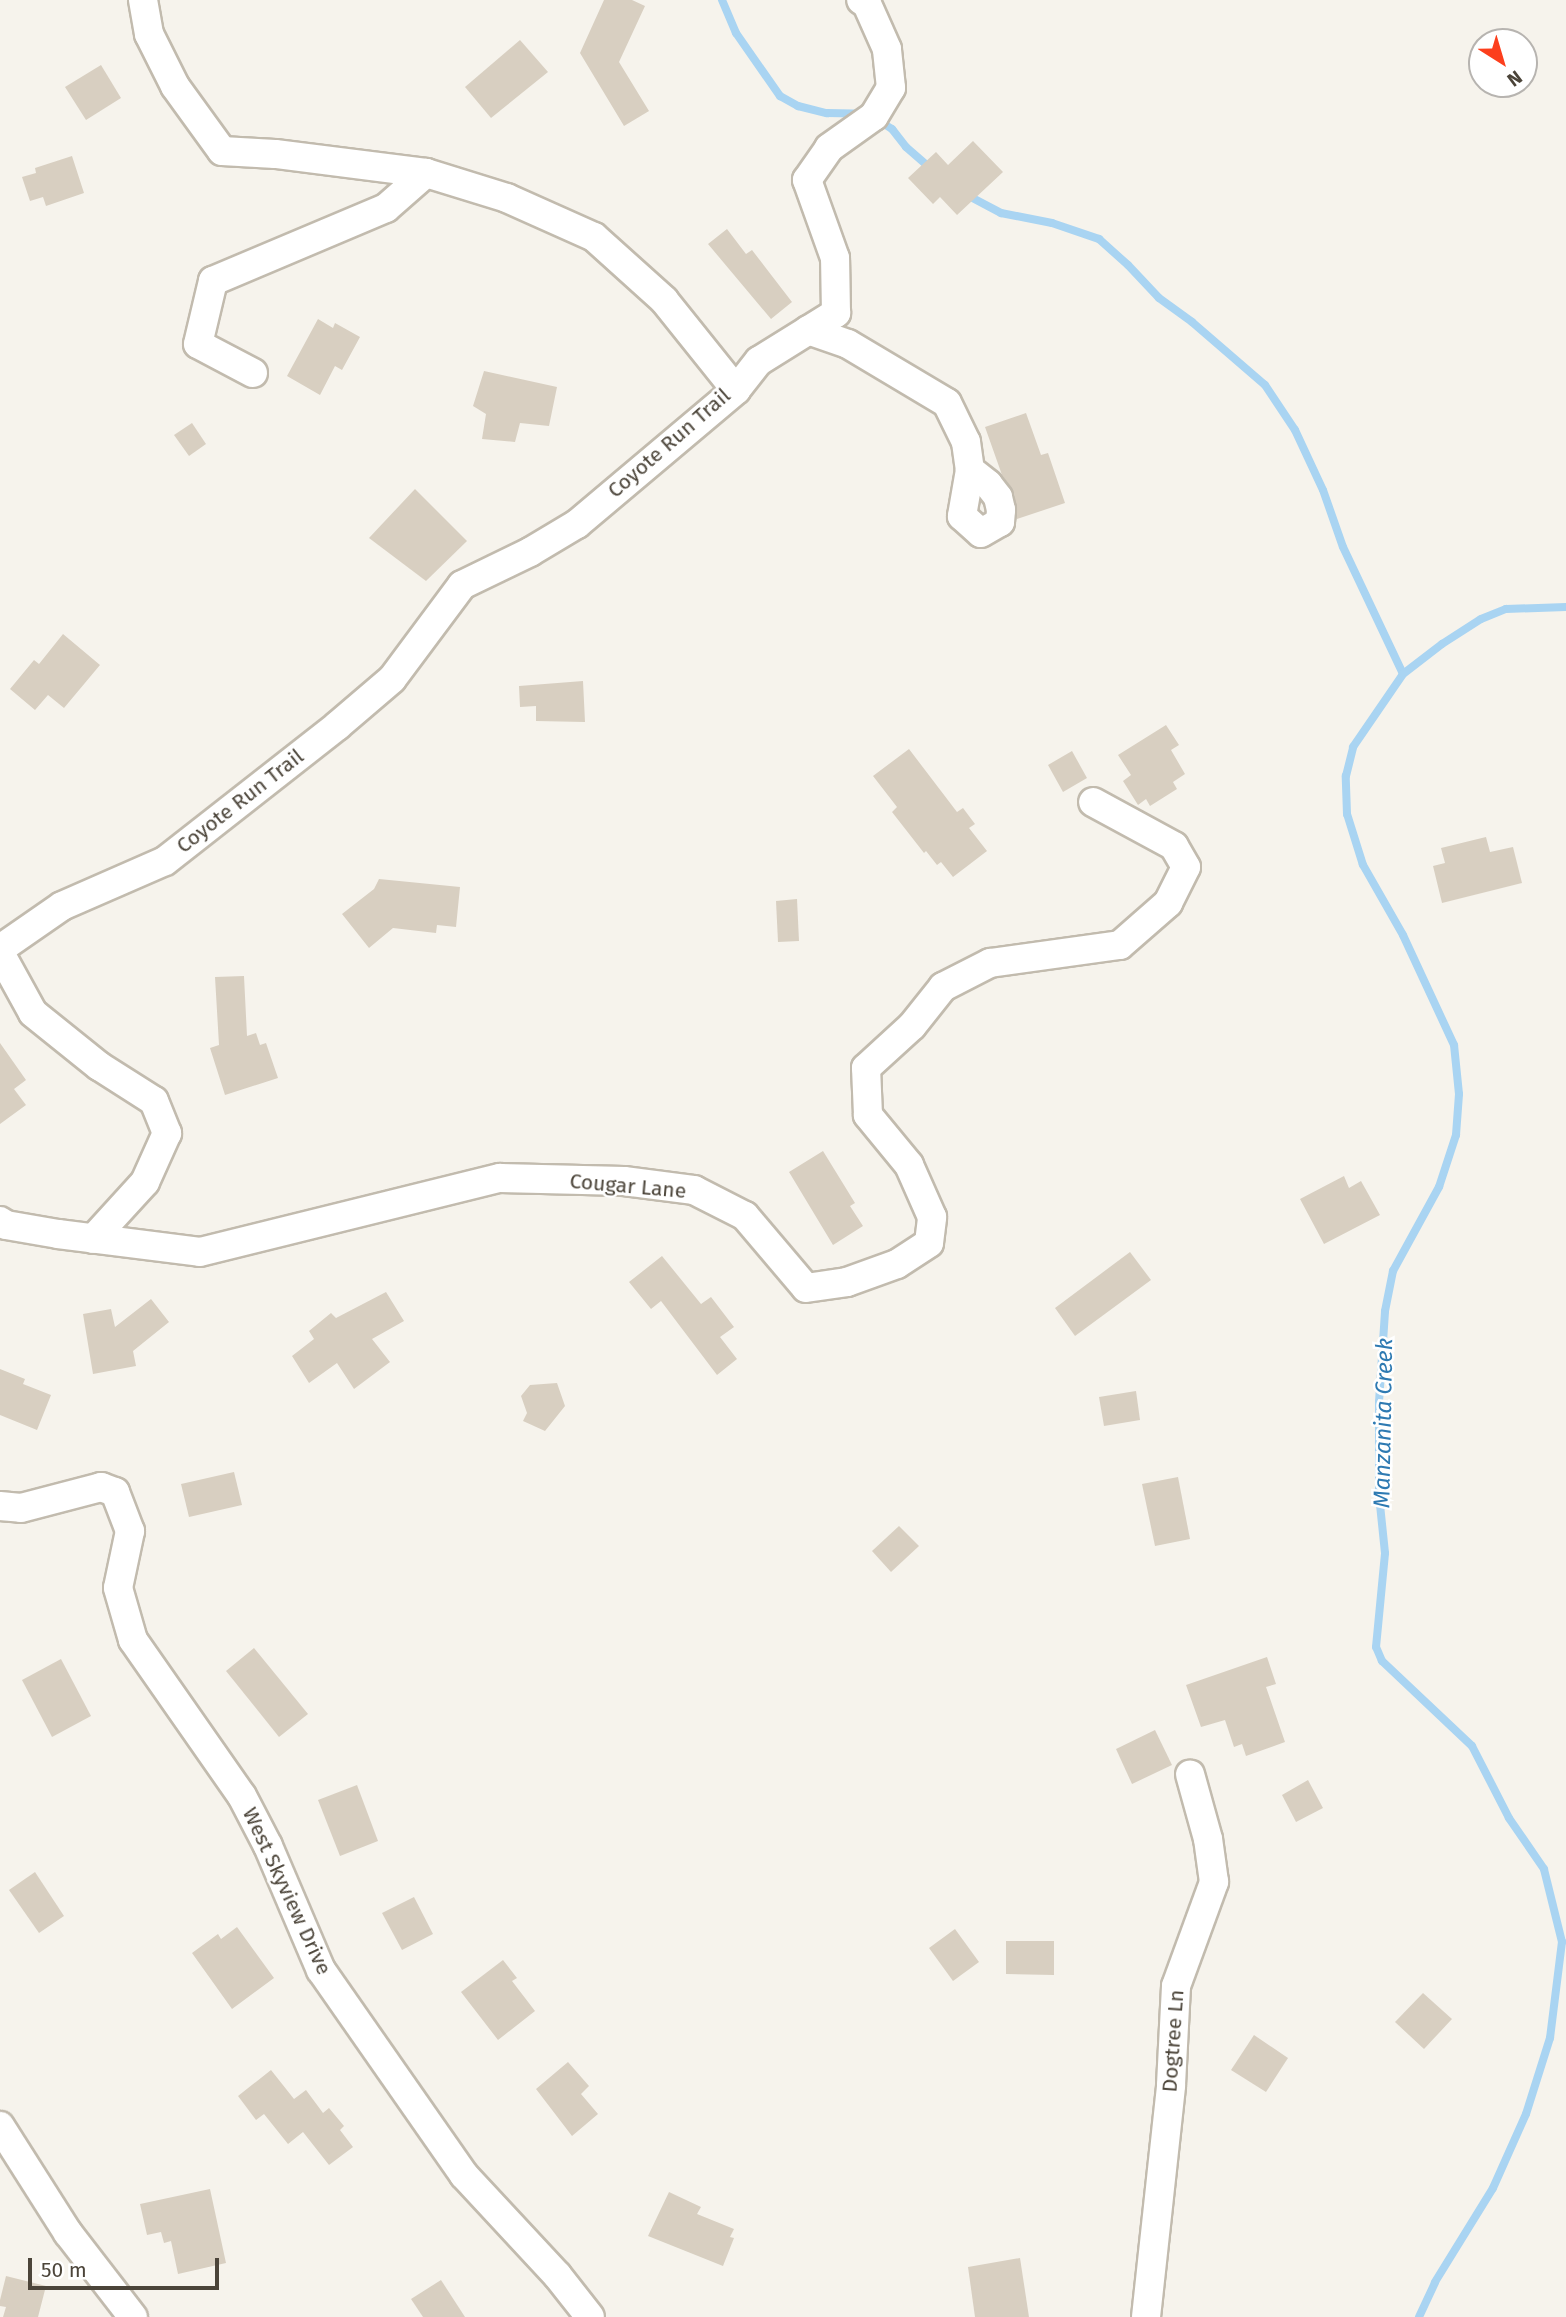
<!DOCTYPE html>
<style>
body{margin:0}
#map{position:relative;width:1566px;height:2317px;overflow:hidden;background:#f6f3ec;font-family:"Fira Sans",sans-serif}
div>[style]{position:absolute}
.stream>*{height:8px;margin:-4px;padding:0 4px;transform-origin:4px;border-radius:4px;background:#a9d4f2}
.building>*{inset:0;background:#d8cfc1}
.roads{filter:drop-shadow(2px 0 #c2bbae) drop-shadow(-2px 0 #c2bbae) drop-shadow(0 2px #c2bbae) drop-shadow(0 -2px #c2bbae)}
.street>*{height:28px;margin:-14px;padding:0 14px;transform-origin:14px;border-radius:14px;background:#fff}
span{translate:-50% -50%;white-space:nowrap;text-align:center;line-height:1.15;-webkit-text-stroke:5px #fff;paint-order:stroke}
.street-label{font-size:21px;color:#4b4439}
.water-label{font-size:23px;color:#2e7ab2;font-style:italic}
.north{position:absolute;left:1468px;top:28px;width:70px;height:70px;box-sizing:border-box;background:#fff;border:2px solid #b7b4b0;border-radius:50%;rotate:143deg;font-size:19px;font-weight:700;line-height:28px;text-align:center;color:#4b4439}
.north::after{content:'';display:block;margin:auto;width:24px;height:32px;background:#fc3f1d;clip-path:polygon(50% 0,100% 100%,50% 72%,0 100%)}
.scale{position:absolute;left:28px;top:2258px;width:191px;height:32px;box-sizing:border-box;border:4px solid #4b4439;border-top:0;padding-left:9px;font-size:21px;line-height:24px;white-space:nowrap;color:#4b4439;-webkit-text-stroke:5px #fff;paint-order:stroke}
</style>
<div id="map">
<div class="stream">
<div style="left:722px;top:0;width:36px;rotate:67deg"></div>
<div style="left:736px;top:33px;width:77px;rotate:55.1deg"></div>
<div style="left:780px;top:96px;width:21px;rotate:29deg"></div>
<div style="left:798px;top:106px;width:30px;rotate:14deg"></div>
<div style="left:827px;top:113px;width:39px;rotate:1deg"></div>
<div style="left:878px;top:120px;width:17px;rotate:33deg"></div>
<div style="left:892px;top:129px;width:23px;rotate:52deg"></div>
<div style="left:906px;top:147px;width:35px;rotate:41deg"></div>
<div style="left:965px;top:194px;width:41px;rotate:27.8deg"></div>
<div style="left:1001px;top:213px;width:52px;rotate:11.1deg"></div>
<div style="left:1052px;top:223px;width:50px;rotate:18.8deg"></div>
<div style="left:1099px;top:239px;width:39px;rotate:42deg"></div>
<div style="left:1128px;top:265px;width:45px;rotate:46.8deg"></div>
<div style="left:1159px;top:298px;width:41px;rotate:36deg"></div>
<div style="left:1192px;top:322px;width:96px;rotate:40.8deg"></div>
<div style="left:1265px;top:385px;width:54px;rotate:56.3deg"></div>
<div style="left:1295px;top:430px;width:66px;rotate:65deg"></div>
<div style="left:1323px;top:490px;width:60px;rotate:70.7deg"></div>
<div style="left:1343px;top:547px;width:140px;rotate:64.7deg"></div>
<div style="left:1419px;top:2317px;width:38px;rotate:-65deg"></div>
<div style="left:1435px;top:2282px;width:110px;rotate:-58.3deg"></div>
<div style="left:1493px;top:2188px;width:81px;rotate:-66deg"></div>
<div style="left:1526px;top:2114px;width:80px;rotate:-72.5deg"></div>
<div style="left:1550px;top:2038px;width:97px;rotate:-82.9deg"></div>
<div style="left:1562px;top:1942px;width:75px;rotate:-103.9deg"></div>
<div style="left:1544px;top:1869px;width:62px;rotate:-124.5deg"></div>
<div style="left:1509px;top:1818px;width:81px;rotate:-117.2deg"></div>
<div style="left:1472px;top:1746px;width:124px;rotate:-136.6deg"></div>
<div style="left:1382px;top:1661px;width:15px;rotate:-113deg"></div>
<div style="left:1376px;top:1647px;width:94px;rotate:-84.5deg"></div>
<div style="left:1385px;top:1553px;width:58px;rotate:-95.9deg"></div>
<div style="left:1379px;top:1495px;width:93px;rotate:-90deg"></div>
<div style="left:1379px;top:1402px;width:91px;rotate:-86.2deg"></div>
<div style="left:1385px;top:1311px;width:41px;rotate:-78.7deg"></div>
<div style="left:1393px;top:1271px;width:96px;rotate:-61.3deg"></div>
<div style="left:1439px;top:1187px;width:55px;rotate:-71.9deg"></div>
<div style="left:1456px;top:1135px;width:41px;rotate:-85.8deg"></div>
<div style="left:1459px;top:1094px;width:49px;rotate:-95.8deg"></div>
<div style="left:1454px;top:1045px;width:121px;rotate:-114.9deg"></div>
<div style="left:1403px;top:935px;width:81px;rotate:-119.7deg"></div>
<div style="left:1363px;top:865px;width:53px;rotate:-107.4deg"></div>
<div style="left:1347px;top:814px;width:38px;rotate:-92deg"></div>
<div style="left:1346px;top:776px;width:30px;rotate:-76deg"></div>
<div style="left:1353px;top:747px;width:88px;rotate:-55.6deg"></div>
<div style="left:1403px;top:674px;width:49px;rotate:-37.6deg"></div>
<div style="left:1442px;top:644px;width:46px;rotate:-32.7deg"></div>
<div style="left:1481px;top:619px;width:27px;rotate:-22deg"></div>
<div style="left:1506px;top:609px;width:60px;rotate:-1.9deg"></div>
</div>
<div class="building">
<div style="clip-path:polygon(604px 0,632px 0,645px 6px,619px 62px,649px 111px,624px 126px,580px 53px)"></div>
<div style="clip-path:polygon(520px 40px,548px 72px,491px 118px,465px 87px)"></div>
<div style="clip-path:polygon(101px 65px,121px 98px,86px 120px,65px 87px)"></div>
<div style="clip-path:polygon(973px 141px,1003px 172px,957px 215px,940px 197px,933px 204px,908px 178px,936px 152px,948px 165px)"></div>
<div style="clip-path:polygon(72px 156px,84px 193px,46px 206px,43px 197px,30px 201px,22px 177px,36px 173px,35px 168px)"></div>
<div style="clip-path:polygon(727px 229px,746px 254px,752px 250px,792px 302px,771px 319px,708px 244px)"></div>
<div style="clip-path:polygon(318px 319px,333px 328px,335px 323px,360px 337px,342px 370px,335px 366px,320px 395px,287px 376px)"></div>
<div style="clip-path:polygon(484px 371px,557px 387px,549px 426px,520px 423px,515px 442px,482px 439px,486px 414px,473px 406px)"></div>
<div style="clip-path:polygon(1026px 413px,1041px 455px,1048px 453px,1065px 503px,1017px 519px,1014px 493px,1002px 475px,985px 427px)"></div>
<div style="clip-path:polygon(192px 423px,206px 444px,189px 456px,174px 435px)"></div>
<div style="clip-path:polygon(415px 489px,467px 541px,426px 581px,369px 538px)"></div>
<div style="clip-path:polygon(63px 634px,100px 665px,64px 708px,48px 695px,35px 710px,10px 689px,34px 660px,39px 664px)"></div>
<div style="clip-path:polygon(583px 681px,585px 722px,536px 721px,536px 706px,520px 707px,519px 686px)"></div>
<div style="clip-path:polygon(1166px 725px,1179px 745px,1171px 750px,1185px 774px,1173px 782px,1177px 789px,1150px 806px,1146px 799px,1138px 805px,1123px 781px,1131px 775px,1118px 755px)"></div>
<div style="clip-path:polygon(909px 749px,957px 812px,963px 808px,975px 824px,969px 828px,987px 851px,953px 877px,941px 862px,937px 865px,926px 851px,924px 853px,892px 812px,897px 807px,873px 776px)"></div>
<div style="clip-path:polygon(1072px 751px,1087px 778px,1063px 792px,1048px 765px)"></div>
<div style="clip-path:polygon(1486px 837px,1490px 852px,1513px 847px,1522px 883px,1442px 903px,1433px 866px,1445px 863px,1441px 848px)"></div>
<div style="clip-path:polygon(379px 879px,460px 887px,456px 927px,437px 925px,436px 933px,393px 928px,369px 948px,342px 914px,374px 889px)"></div>
<div style="clip-path:polygon(797px 899px,799px 941px,778px 942px,776px 901px)"></div>
<div style="clip-path:polygon(244px 976px,247px 1036px,256px 1033px,260px 1045px,266px 1043px,278px 1078px,225px 1095px,210px 1048px,219px 1045px,215px 977px)"></div>
<div style="clip-path:polygon(0 1043px,26px 1080px,14px 1089px,26px 1105px,0 1124px)"></div>
<div style="clip-path:polygon(823px 1151px,855px 1203px,850px 1206px,863px 1226px,833px 1245px,789px 1172px)"></div>
<div style="clip-path:polygon(1344px 1176px,1349px 1188px,1361px 1181px,1380px 1215px,1324px 1244px,1300px 1199px)"></div>
<div style="clip-path:polygon(1130px 1252px,1151px 1280px,1075px 1336px,1055px 1308px)"></div>
<div style="clip-path:polygon(662px 1256px,701px 1304px,711px 1297px,734px 1327px,720px 1337px,737px 1359px,717px 1375px,661px 1301px,651px 1309px,629px 1282px)"></div>
<div style="clip-path:polygon(386px 1292px,404px 1321px,372px 1339px,390px 1362px,354px 1389px,337px 1363px,309px 1383px,292px 1356px,314px 1339px,309px 1331px,331px 1313px,336px 1318px)"></div>
<div style="clip-path:polygon(151px 1299px,169px 1322px,133px 1351px,136px 1366px,93px 1374px,83px 1314px,111px 1309px,115px 1327px)"></div>
<div style="clip-path:polygon(0 1369px,25px 1379px,23px 1384px,51px 1395px,37px 1430px,0 1415px)"></div>
<div style="clip-path:polygon(557px 1383px,565px 1406px,545px 1431px,523px 1421px,527px 1413px,521px 1396px,530px 1385px)"></div>
<div style="clip-path:polygon(1136px 1391px,1140px 1420px,1104px 1426px,1099px 1397px)"></div>
<div style="clip-path:polygon(234px 1472px,242px 1505px,189px 1517px,181px 1484px)"></div>
<div style="clip-path:polygon(1178px 1477px,1190px 1539px,1155px 1546px,1142px 1484px)"></div>
<div style="clip-path:polygon(899px 1526px,919px 1546px,891px 1572px,872px 1551px)"></div>
<div style="clip-path:polygon(254px 1648px,308px 1714px,279px 1737px,226px 1671px)"></div>
<div style="clip-path:polygon(1267px 1657px,1276px 1684px,1266px 1687px,1285px 1742px,1246px 1756px,1242px 1744px,1234px 1747px,1225px 1720px,1201px 1727px,1186px 1685px)"></div>
<div style="clip-path:polygon(61px 1659px,91px 1716px,52px 1737px,22px 1680px)"></div>
<div style="clip-path:polygon(1155px 1730px,1172px 1765px,1132px 1784px,1116px 1749px)"></div>
<div style="clip-path:polygon(1308px 1780px,1323px 1808px,1296px 1822px,1282px 1795px)"></div>
<div style="clip-path:polygon(357px 1785px,378px 1841px,340px 1856px,318px 1800px)"></div>
<div style="clip-path:polygon(35px 1872px,64px 1916px,39px 1933px,9px 1890px)"></div>
<div style="clip-path:polygon(414px 1897px,433px 1934px,402px 1950px,382px 1913px)"></div>
<div style="clip-path:polygon(237px 1927px,274px 1978px,232px 2009px,192px 1953px,218px 1934px,221px 1939px)"></div>
<div style="clip-path:polygon(955px 1929px,979px 1962px,953px 1981px,929px 1948px)"></div>
<div style="clip-path:polygon(1006px 1941px,1054px 1941px,1054px 1975px,1006px 1974px)"></div>
<div style="clip-path:polygon(503px 1960px,517px 1978px,512px 1981px,535px 2011px,498px 2040px,461px 1992px)"></div>
<div style="clip-path:polygon(1423px 1993px,1452px 2019px,1424px 2049px,1395px 2022px)"></div>
<div style="clip-path:polygon(1254px 2035px,1288px 2058px,1266px 2092px,1231px 2070px)"></div>
<div style="clip-path:polygon(568px 2062px,589px 2086px,581px 2094px,598px 2114px,572px 2136px,536px 2089px)"></div>
<div style="clip-path:polygon(271px 2070px,294px 2099px,306px 2090px,323px 2113px,329px 2108px,344px 2126px,340px 2130px,353px 2147px,329px 2165px,303px 2132px,288px 2144px,264px 2114px,256px 2120px,238px 2096px)"></div>
<div style="clip-path:polygon(210px 2189px,226px 2263px,178px 2274px,171px 2241px,164px 2243px,161px 2232px,147px 2235px,140px 2204px)"></div>
<div style="clip-path:polygon(669px 2192px,701px 2207px,697px 2214px,734px 2229px,730px 2237px,734px 2238px,723px 2266px,648px 2236px)"></div>
<div style="clip-path:polygon(1020px 2258px,1029px 2317px,975px 2317px,968px 2267px)"></div>
<div style="clip-path:polygon(6px 2276px,46px 2286px,38px 2317px,3px 2317px,6px 2307px,0 2306px,0 2300px)"></div>
<div style="clip-path:polygon(441px 2280px,465px 2317px,423px 2317px,411px 2299px)"></div>
</div>
<div class="roads">
<div class="street">
<div style="left:808px;top:330px;width:42px;rotate:19.3deg"></div>
<div style="left:848px;top:344px;width:115px;rotate:30.8deg"></div>
<div style="left:947px;top:403px;width:43px;rotate:64deg"></div>
<div style="left:966px;top:442px;width:28px;rotate:82deg"></div>
<div style="left:970px;top:470px;width:47px;rotate:99.9deg"></div>
<div style="left:962px;top:516px;width:25px;rotate:42deg"></div>
<div style="left:981px;top:533px;width:22px;rotate:-30deg"></div>
<div style="left:1000px;top:522px;width:12px;rotate:-85deg"></div>
<div style="left:1001px;top:510px;width:13px;rotate:-103deg"></div>
<div style="left:998px;top:497px;width:16px;rotate:-128deg"></div>
<div style="left:988px;top:484px;width:23px;rotate:-142deg"></div>
<div style="left:253px;top:373px;width:62px;rotate:-152.2deg"></div>
<div style="left:198px;top:344px;width:65px;rotate:-76.6deg"></div>
<div style="left:213px;top:281px;width:188px;rotate:-22.9deg"></div>
<div style="left:386px;top:208px;width:53px;rotate:-41.2deg"></div>
<div style="left:736px;top:390px;width:37px;rotate:-52deg"></div>
<div style="left:759px;top:361px;width:91px;rotate:-31.9deg"></div>
<div style="left:836px;top:313px;width:55px;rotate:-91deg"></div>
<div style="left:835px;top:258px;width:83px;rotate:-109.7deg"></div>
<div style="left:807px;top:180px;width:39px;rotate:-55deg"></div>
<div style="left:829px;top:148px;width:55px;rotate:-35.4deg"></div>
<div style="left:874px;top:116px;width:33px;rotate:-59deg"></div>
<div style="left:891px;top:88px;width:39px;rotate:-96deg"></div>
<div style="left:887px;top:49px;width:49px;rotate:-114deg"></div>
<div style="left:867px;top:4px;width:7px;rotate:-146deg"></div>
<div style="left:0;top:949px;width:75px;rotate:-34.7deg"></div>
<div style="left:62px;top:906px;width:112px;rotate:-23.6deg"></div>
<div style="left:165px;top:861px;width:219px;rotate:-38.1deg"></div>
<div style="left:337px;top:726px;width:72px;rotate:-40.5deg"></div>
<div style="left:392px;top:679px;width:117px;rotate:-53.3deg"></div>
<div style="left:462px;top:585px;width:76px;rotate:-25.9deg"></div>
<div style="left:530px;top:552px;width:55px;rotate:-30.8deg"></div>
<div style="left:577px;top:524px;width:208px;rotate:-40.1deg"></div>
<div style="left:736px;top:390px;width:115px;rotate:-128.7deg"></div>
<div style="left:664px;top:300px;width:94px;rotate:-138deg"></div>
<div style="left:594px;top:237px;width:95px;rotate:-155.9deg"></div>
<div style="left:507px;top:198px;width:85px;rotate:-162.8deg"></div>
<div style="left:426px;top:173px;width:152px;rotate:-172.8deg"></div>
<div style="left:275px;top:154px;width:53px;rotate:-176.8deg"></div>
<div style="left:222px;top:151px;width:80px;rotate:-125.9deg"></div>
<div style="left:175px;top:86px;width:58px;rotate:-116.6deg"></div>
<div style="left:149px;top:34px;width:35px;rotate:-100deg"></div>
<div style="left:0;top:953px;width:68px;rotate:61.2deg"></div>
<div style="left:33px;top:1013px;width:85px;rotate:38.8deg"></div>
<div style="left:99px;top:1066px;width:65px;rotate:32.5deg"></div>
<div style="left:154px;top:1101px;width:35px;rotate:68deg"></div>
<div style="left:167px;top:1133px;width:54px;rotate:114.2deg"></div>
<div style="left:145px;top:1182px;width:77px;rotate:132.4deg"></div>
<div style="left:0;top:1221px;width:7px;rotate:34deg"></div>
<div style="left:6px;top:1225px;width:53px;rotate:9.8deg"></div>
<div style="left:58px;top:1234px;width:143px;rotate:7.2deg"></div>
<div style="left:200px;top:1252px;width:309px;rotate:-13.9deg"></div>
<div style="left:500px;top:1178px;width:124px;rotate:1.4deg"></div>
<div style="left:624px;top:1181px;width:71px;rotate:7.3deg"></div>
<div style="left:694px;top:1190px;width:57px;rotate:27deg"></div>
<div style="left:745px;top:1216px;width:94px;rotate:49.7deg"></div>
<div style="left:806px;top:1288px;width:41px;rotate:-8.3deg"></div>
<div style="left:847px;top:1282px;width:53px;rotate:-19.8deg"></div>
<div style="left:897px;top:1264px;width:38px;rotate:-33deg"></div>
<div style="left:929px;top:1243px;width:26px;rotate:-83deg"></div>
<div style="left:932px;top:1217px;width:57px;rotate:-113.9deg"></div>
<div style="left:909px;top:1165px;width:65px;rotate:-129.4deg"></div>
<div style="left:868px;top:1115px;width:47px;rotate:-92.4deg"></div>
<div style="left:866px;top:1068px;width:62px;rotate:-42.4deg"></div>
<div style="left:912px;top:1026px;width:50px;rotate:-51.5deg"></div>
<div style="left:943px;top:987px;width:53px;rotate:-27.1deg"></div>
<div style="left:990px;top:963px;width:131px;rotate:-7.9deg"></div>
<div style="left:1120px;top:945px;width:64px;rotate:-41.2deg"></div>
<div style="left:1168px;top:903px;width:40px;rotate:-63.4deg"></div>
<div style="left:1186px;top:867px;width:24px;rotate:-120deg"></div>
<div style="left:1174px;top:846px;width:92px;rotate:-151.5deg"></div>
<div style="left:0;top:1506px;width:21px;rotate:5deg"></div>
<div style="left:21px;top:1508px;width:83px;rotate:-14.7deg"></div>
<div style="left:101px;top:1487px;width:15px;rotate:20deg"></div>
<div style="left:115px;top:1492px;width:42px;rotate:69deg"></div>
<div style="left:130px;top:1531px;width:58px;rotate:101.9deg"></div>
<div style="left:118px;top:1588px;width:54px;rotate:73.9deg"></div>
<div style="left:133px;top:1640px;width:190px;rotate:55.1deg"></div>
<div style="left:242px;top:1796px;width:56px;rotate:62.5deg"></div>
<div style="left:268px;top:1846px;width:135px;rotate:66.9deg"></div>
<div style="left:321px;top:1970px;width:250px;rotate:55.1deg"></div>
<div style="left:464px;top:2175px;width:137px;rotate:47.1deg"></div>
<div style="left:557px;top:2275px;width:53px;rotate:51.8deg"></div>
<div style="left:0;top:2126px;width:127px;rotate:57.6deg"></div>
<div style="left:68px;top:2233px;width:106px;rotate:52.3deg"></div>
<div style="left:1146px;top:2317px;width:233px;rotate:-83.8deg"></div>
<div style="left:1171px;top:2085px;width:99px;rotate:-87.1deg"></div>
<div style="left:1176px;top:1986px;width:111px;rotate:-69.9deg"></div>
<div style="left:1214px;top:1882px;width:43px;rotate:-97.9deg"></div>
<div style="left:1208px;top:1839px;width:67px;rotate:-105.5deg"></div>
</div>
</div>
<div class="street-label">
<span style="left:669px;top:443px;rotate:-41deg">Coyote Run Trail</span>
<span style="left:240px;top:801px;rotate:-38deg">Coyote Run Trail</span>
<span style="left:628px;top:1186px;rotate:5deg">Cougar Lane</span>
<span style="left:287px;top:1891px;rotate:65deg">West Skyview Drive</span>
<span style="left:1173px;top:2041px;rotate:-86deg">Dogtree Ln</span>
</div>
<div class="water-label">
<span style="left:1383px;top:1423px;rotate:-89deg">Manzanita Creek</span>
</div>
<div class="north">N</div>
<div class="scale">50 m</div>
</div>
